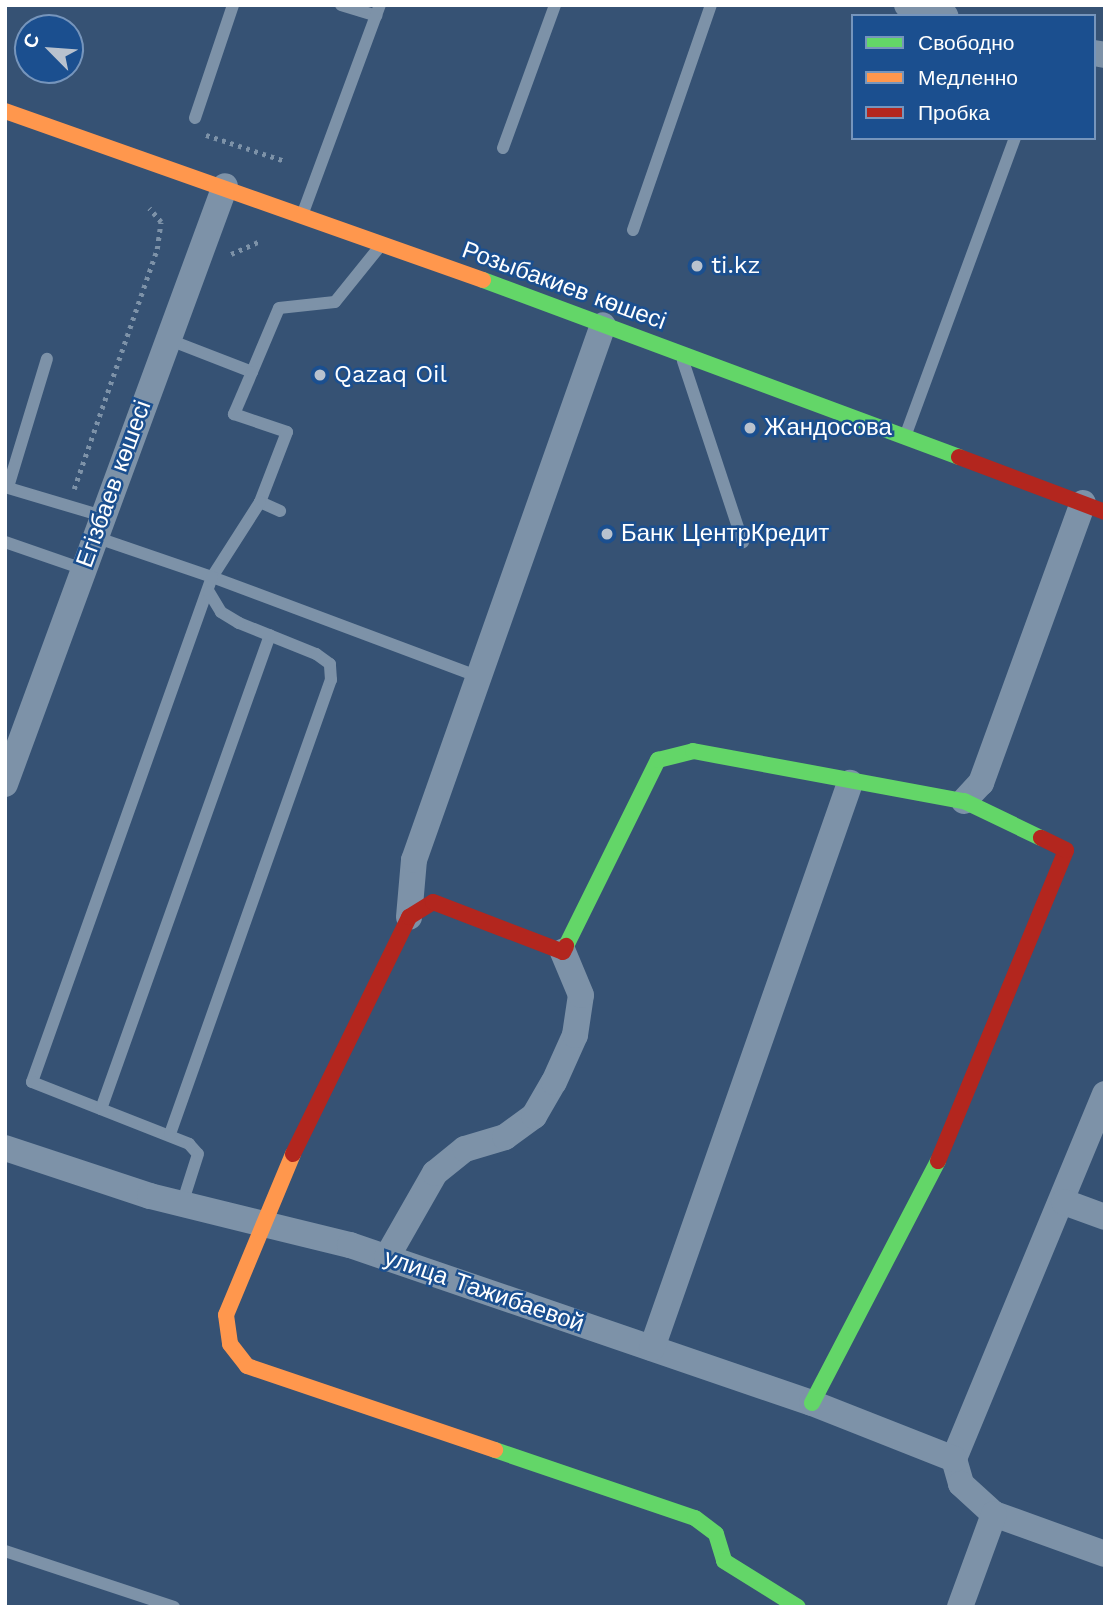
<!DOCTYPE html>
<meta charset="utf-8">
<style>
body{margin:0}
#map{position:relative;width:1110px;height:1612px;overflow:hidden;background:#365274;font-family:"Work Sans",sans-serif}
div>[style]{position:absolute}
.path>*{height:4.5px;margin-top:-2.25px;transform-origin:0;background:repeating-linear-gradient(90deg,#7d92a8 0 3.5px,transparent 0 8.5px)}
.lane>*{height:12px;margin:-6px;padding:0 6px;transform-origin:6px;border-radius:6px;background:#7d92a8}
.street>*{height:26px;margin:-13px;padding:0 13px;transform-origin:13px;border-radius:13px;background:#7d92a8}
.fast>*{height:16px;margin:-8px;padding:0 8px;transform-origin:8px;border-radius:8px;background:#63d668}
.slow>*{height:16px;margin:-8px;padding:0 8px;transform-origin:8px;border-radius:8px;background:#ff974d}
.jam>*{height:16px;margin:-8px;padding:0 8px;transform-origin:8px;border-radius:8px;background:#b3261e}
.dots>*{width:19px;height:19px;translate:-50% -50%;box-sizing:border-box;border:4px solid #1b4f8f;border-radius:50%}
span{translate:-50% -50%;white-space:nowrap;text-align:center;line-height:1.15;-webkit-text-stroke:5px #1b4f8f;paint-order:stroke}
.poi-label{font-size:24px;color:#fff}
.left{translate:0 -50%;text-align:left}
.street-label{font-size:24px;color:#fff}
.frame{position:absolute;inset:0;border:7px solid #fff;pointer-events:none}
.legend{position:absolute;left:851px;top:14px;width:245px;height:126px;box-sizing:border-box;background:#1b4f8f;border:2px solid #7695bc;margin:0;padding:9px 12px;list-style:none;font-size:21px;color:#fff}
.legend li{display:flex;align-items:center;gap:14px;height:35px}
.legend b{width:35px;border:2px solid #7695bc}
.north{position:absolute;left:14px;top:14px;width:70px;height:70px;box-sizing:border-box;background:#1b4f8f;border:2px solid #7695bc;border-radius:50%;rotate:295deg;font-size:19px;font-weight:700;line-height:28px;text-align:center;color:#fff}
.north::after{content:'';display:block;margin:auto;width:24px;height:32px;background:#b9c2ce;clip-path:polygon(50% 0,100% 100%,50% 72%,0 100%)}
</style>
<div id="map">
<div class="path">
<div style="left:206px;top:135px;width:83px;rotate:18.2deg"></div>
<div style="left:231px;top:254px;width:30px;rotate:-24deg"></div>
<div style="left:74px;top:489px;width:254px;rotate:-70.9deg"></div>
<div style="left:157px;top:249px;width:27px;rotate:-82deg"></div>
<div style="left:161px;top:222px;width:18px;rotate:-131deg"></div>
</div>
<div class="lane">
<div style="left:341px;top:5px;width:37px;rotate:17deg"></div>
<div style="left:195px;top:118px;width:119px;rotate:-71.4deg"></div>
<div style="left:503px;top:148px;width:152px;rotate:-70deg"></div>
<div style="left:304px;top:210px;width:219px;rotate:-69.7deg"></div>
<div style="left:633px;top:230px;width:238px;rotate:-70.9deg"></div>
<div style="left:167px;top:339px;width:91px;rotate:21.2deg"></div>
<div style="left:252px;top:372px;width:69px;rotate:-67.1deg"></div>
<div style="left:279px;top:308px;width:56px;rotate:-6.1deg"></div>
<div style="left:335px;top:302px;width:73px;rotate:-51.1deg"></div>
<div style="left:683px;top:361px;width:191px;rotate:71.7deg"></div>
<div style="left:252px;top:372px;width:46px;rotate:113.2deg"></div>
<div style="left:234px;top:414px;width:56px;rotate:18.8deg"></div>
<div style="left:287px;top:432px;width:75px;rotate:111.1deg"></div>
<div style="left:260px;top:502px;width:22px;rotate:24deg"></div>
<div style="left:906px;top:434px;width:315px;rotate:-69.8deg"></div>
<div style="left:5px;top:487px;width:101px;rotate:16.6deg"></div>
<div style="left:8px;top:487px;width:134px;rotate:-73.1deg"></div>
<div style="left:260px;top:502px;width:89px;rotate:122.6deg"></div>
<div style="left:212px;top:577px;width:285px;rotate:20.5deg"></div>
<div style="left:95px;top:537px;width:124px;rotate:18.9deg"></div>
<div style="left:212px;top:577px;width:536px;rotate:109.62deg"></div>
<div style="left:32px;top:1082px;width:169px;rotate:21.5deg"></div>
<div style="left:189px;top:1144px;width:13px;rotate:48deg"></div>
<div style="left:198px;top:1154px;width:52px;rotate:107.7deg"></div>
<div style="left:5px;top:542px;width:83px;rotate:19.1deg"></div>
<div style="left:101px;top:1109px;width:503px;rotate:-70.38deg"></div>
<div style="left:170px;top:1134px;width:482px;rotate:-70.5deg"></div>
<div style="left:331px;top:680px;width:16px;rotate:-94deg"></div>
<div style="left:330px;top:664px;width:17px;rotate:-144deg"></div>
<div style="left:316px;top:654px;width:83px;rotate:-158.1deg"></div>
<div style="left:239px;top:623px;width:21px;rotate:-149deg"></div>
<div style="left:221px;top:612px;width:23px;rotate:-121deg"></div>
<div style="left:5px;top:1551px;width:178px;rotate:18.3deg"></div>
</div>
<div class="street">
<div style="left:907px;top:5px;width:40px;rotate:16deg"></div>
<div style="left:1094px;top:53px;width:11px;rotate:10deg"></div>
<div style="left:5px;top:784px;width:637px;rotate:-69.8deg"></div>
<div style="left:964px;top:801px;width:25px;rotate:-47deg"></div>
<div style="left:981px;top:783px;width:298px;rotate:-70deg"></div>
<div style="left:409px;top:917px;width:57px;rotate:-85deg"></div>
<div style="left:414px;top:860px;width:567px;rotate:-70.54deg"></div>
<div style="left:1105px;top:1094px;width:395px;rotate:112.5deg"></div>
<div style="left:954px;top:1459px;width:26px;rotate:74deg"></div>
<div style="left:961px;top:1484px;width:45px;rotate:42.3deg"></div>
<div style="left:994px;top:1514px;width:118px;rotate:19.8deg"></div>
<div style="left:5px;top:1148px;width:153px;rotate:18.3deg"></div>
<div style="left:150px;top:1196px;width:206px;rotate:13.8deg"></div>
<div style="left:350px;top:1245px;width:488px;rotate:18.9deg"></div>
<div style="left:812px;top:1403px;width:153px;rotate:21.5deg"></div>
<div style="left:1064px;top:1202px;width:44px;rotate:20.1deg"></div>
<div style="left:387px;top:1257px;width:97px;rotate:-60.3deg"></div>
<div style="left:435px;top:1173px;width:38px;rotate:-39deg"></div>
<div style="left:465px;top:1149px;width:42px;rotate:-16.7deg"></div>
<div style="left:505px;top:1137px;width:36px;rotate:-36deg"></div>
<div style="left:534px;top:1116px;width:39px;rotate:-60deg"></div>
<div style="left:554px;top:1082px;width:51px;rotate:-65.9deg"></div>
<div style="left:575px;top:1035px;width:40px;rotate:-81.5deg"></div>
<div style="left:581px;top:995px;width:47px;rotate:-112.7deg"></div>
<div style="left:652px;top:1348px;width:599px;rotate:-70.69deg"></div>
<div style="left:960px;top:1607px;width:99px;rotate:-69.9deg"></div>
</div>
<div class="fast">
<div style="left:483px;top:280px;width:508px;rotate:20.4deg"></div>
<div style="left:566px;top:946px;width:208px;rotate:-63.7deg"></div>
<div style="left:658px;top:760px;width:36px;rotate:-14deg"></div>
<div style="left:693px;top:751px;width:276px;rotate:10.5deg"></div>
<div style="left:964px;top:801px;width:85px;rotate:25.7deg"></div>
<div style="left:812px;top:1403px;width:273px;rotate:-62.5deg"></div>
<div style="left:495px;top:1450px;width:211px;rotate:18.8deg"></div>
<div style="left:695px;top:1518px;width:26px;rotate:37deg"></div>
<div style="left:716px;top:1534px;width:28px;rotate:73deg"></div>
<div style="left:724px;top:1561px;width:87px;rotate:31.9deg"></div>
</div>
<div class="slow">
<div style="left:5px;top:111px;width:507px;rotate:19.47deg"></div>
<div style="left:293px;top:1154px;width:174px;rotate:112.6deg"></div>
<div style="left:226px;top:1315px;width:29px;rotate:82deg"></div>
<div style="left:230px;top:1344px;width:28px;rotate:52deg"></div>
<div style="left:247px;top:1366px;width:262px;rotate:18.7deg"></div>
</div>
<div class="jam">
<div style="left:959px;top:457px;width:156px;rotate:20.6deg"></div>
<div style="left:293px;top:1154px;width:264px;rotate:-63.9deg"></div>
<div style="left:409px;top:917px;width:28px;rotate:-32deg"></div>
<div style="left:433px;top:902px;width:139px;rotate:21deg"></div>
<div style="left:563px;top:952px;width:7px;rotate:-63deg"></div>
<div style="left:938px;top:1161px;width:336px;rotate:-67.6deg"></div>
<div style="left:1066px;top:850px;width:28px;rotate:-154deg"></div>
</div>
<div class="dots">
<div style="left:697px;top:266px;background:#b9c2ce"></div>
<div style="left:320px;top:375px;background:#b9c2ce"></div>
<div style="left:750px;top:428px;background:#b9c2ce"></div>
<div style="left:607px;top:534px;background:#b9c2ce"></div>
</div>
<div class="poi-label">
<span class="left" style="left:711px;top:266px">ti.kz</span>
<span class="left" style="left:334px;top:375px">Qazaq Oil</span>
<span class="left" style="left:764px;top:428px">Жандосова</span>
<span class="left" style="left:621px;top:534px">Банк ЦентрКредит</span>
</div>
<div class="street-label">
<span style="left:564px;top:286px;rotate:20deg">Розыбакиев көшесі</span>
<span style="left:114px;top:484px;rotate:-70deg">Егізбаев көшесі</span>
<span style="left:484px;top:1291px;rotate:19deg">улица Тажибаевой</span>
</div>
<div class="frame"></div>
<ul class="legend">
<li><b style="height:9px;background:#63d668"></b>Свободно</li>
<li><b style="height:9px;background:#ff974d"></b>Медленно</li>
<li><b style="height:9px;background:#b3261e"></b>Пробка</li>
</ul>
<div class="north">С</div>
</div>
